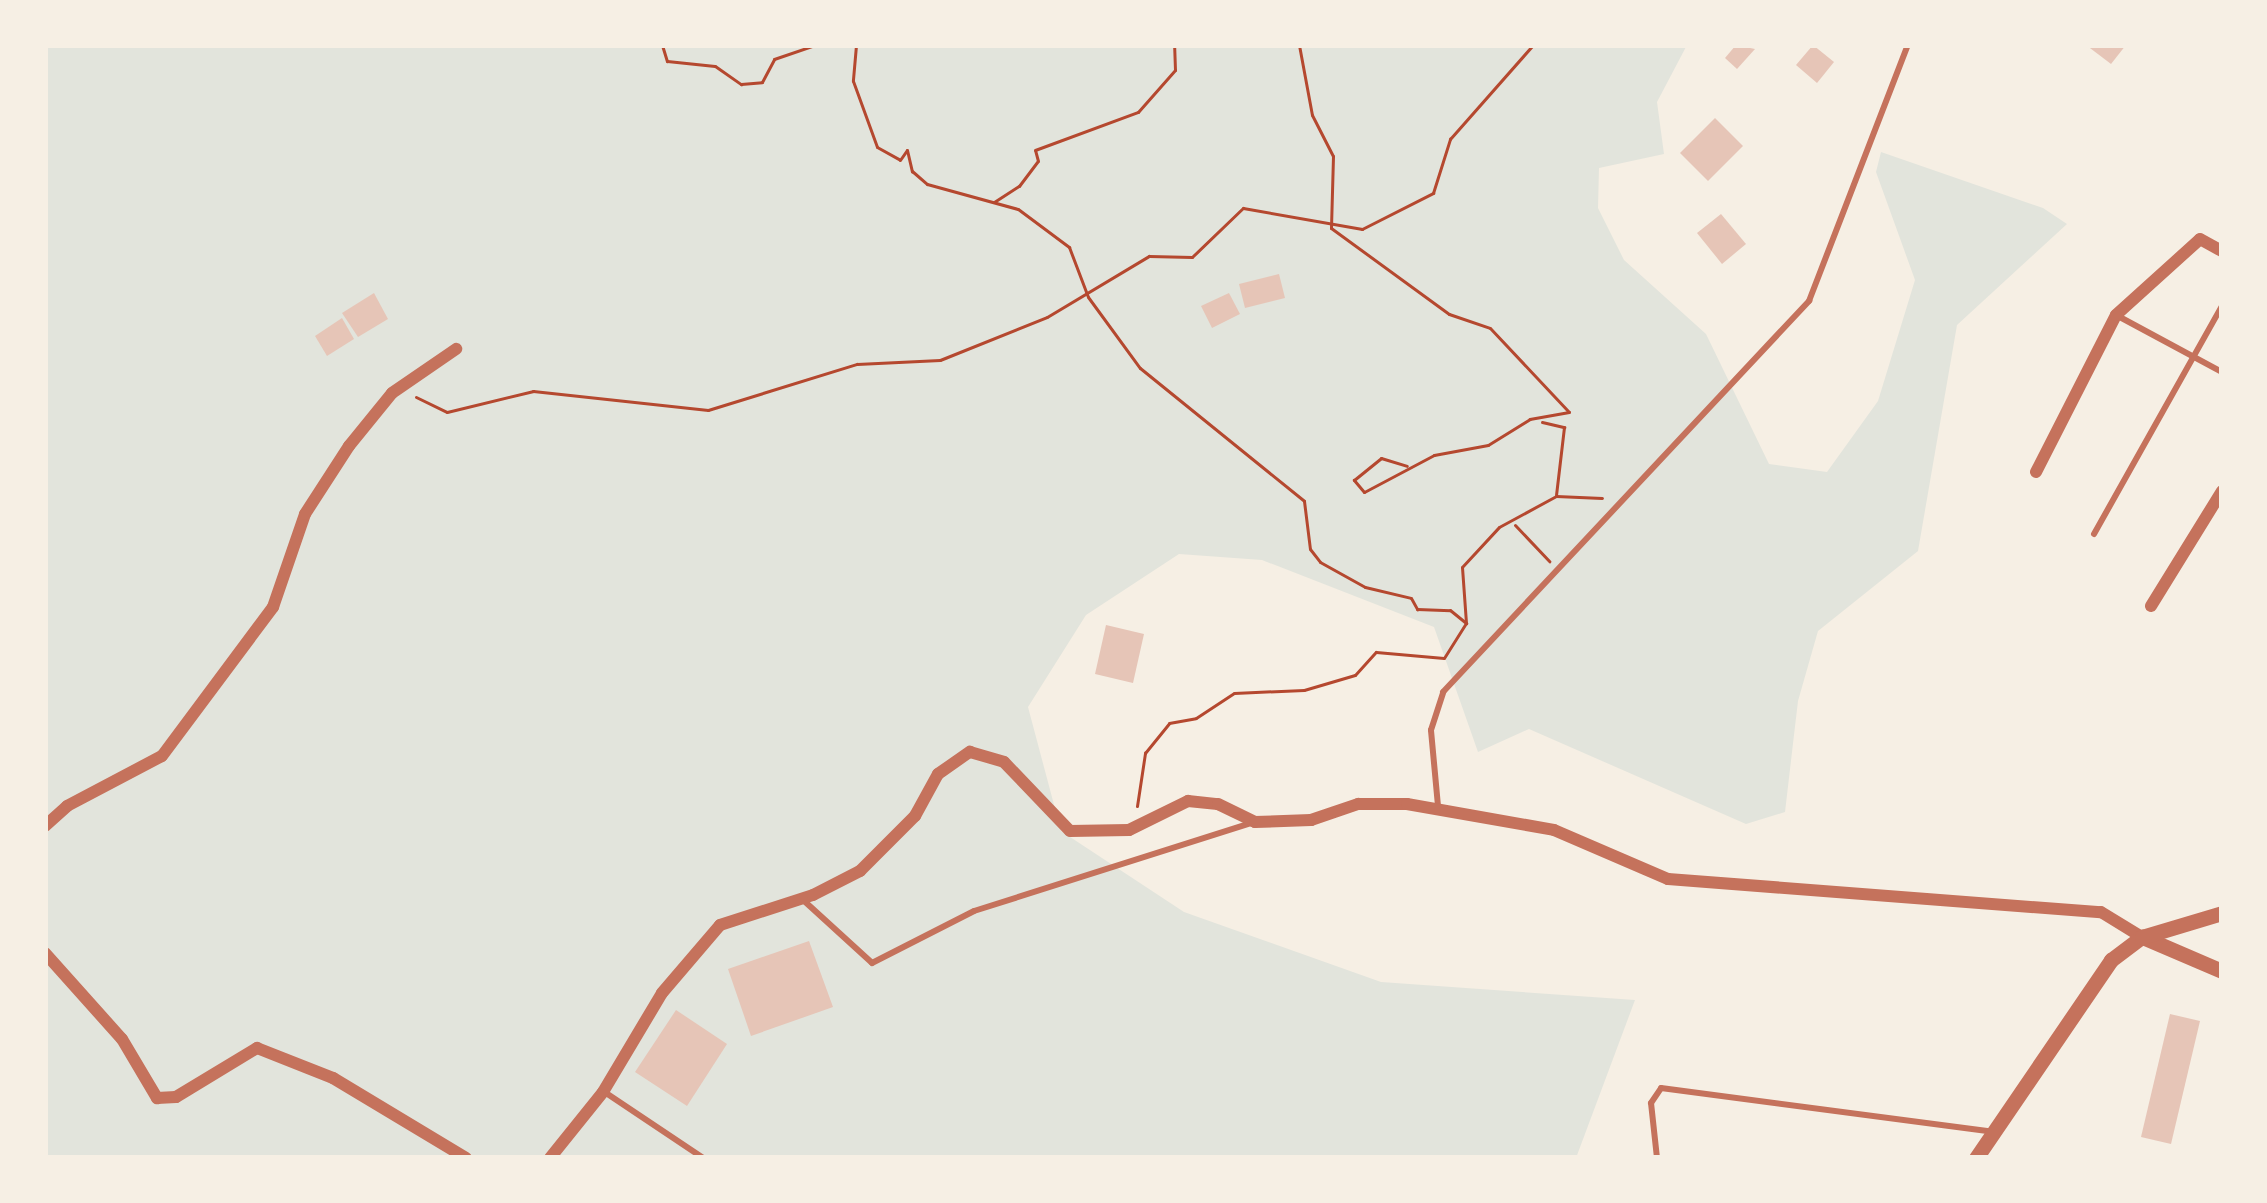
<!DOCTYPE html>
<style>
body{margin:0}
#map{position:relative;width:2267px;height:1203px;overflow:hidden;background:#f6efe4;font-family:Rubik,sans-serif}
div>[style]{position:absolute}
.green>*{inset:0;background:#e2e4dc}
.building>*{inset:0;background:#e6c5b7}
.path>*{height:3px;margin:-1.5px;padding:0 1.5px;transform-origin:1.5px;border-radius:1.5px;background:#b5482f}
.service>*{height:6px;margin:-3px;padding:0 3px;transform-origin:3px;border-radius:3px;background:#c5725c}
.minor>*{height:12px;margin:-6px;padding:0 6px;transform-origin:6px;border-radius:6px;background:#c5725c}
.tertiary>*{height:15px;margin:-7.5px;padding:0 7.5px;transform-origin:7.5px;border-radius:7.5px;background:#c5725c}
span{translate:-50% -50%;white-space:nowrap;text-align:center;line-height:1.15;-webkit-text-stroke:9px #f6efe4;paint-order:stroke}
.frame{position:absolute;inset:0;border:48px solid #f6efe4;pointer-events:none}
</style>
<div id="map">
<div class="green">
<div style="clip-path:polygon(45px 45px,1687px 45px,1657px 102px,1664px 154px,1599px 168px,1598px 208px,1624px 260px,1706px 334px,1769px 464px,1827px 472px,1878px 401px,1915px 280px,1876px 172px,1881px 152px,2043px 208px,2067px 224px,1957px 325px,1918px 551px,1818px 631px,1798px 701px,1785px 812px,1746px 824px,1529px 729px,1478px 752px,1434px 627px,1262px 560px,1179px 554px,1086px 615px,1028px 707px,1061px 831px,1184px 912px,1381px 982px,1635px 1000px,1576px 1158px,45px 1158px)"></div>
</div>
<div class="building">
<div style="clip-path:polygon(1736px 45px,1755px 49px,1737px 69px,1725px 58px)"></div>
<div style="clip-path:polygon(1813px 45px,1834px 62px,1817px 83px,1796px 65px)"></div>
<div style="clip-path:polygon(2086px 45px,2126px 45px,2111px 64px)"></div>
<div style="clip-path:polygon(1715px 118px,1743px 146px,1708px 181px,1680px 153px)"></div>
<div style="clip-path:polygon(1721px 214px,1746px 244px,1722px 264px,1697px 233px)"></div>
<div style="clip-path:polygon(1279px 274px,1285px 298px,1245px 308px,1239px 284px)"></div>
<div style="clip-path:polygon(374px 293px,388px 319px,358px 337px,342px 313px)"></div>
<div style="clip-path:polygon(1229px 293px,1240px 314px,1212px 328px,1201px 306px)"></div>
<div style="clip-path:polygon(342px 318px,354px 339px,327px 356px,315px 336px)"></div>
<div style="clip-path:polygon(1106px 625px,1144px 634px,1133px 683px,1095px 674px)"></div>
<div style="clip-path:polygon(809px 941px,833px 1007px,751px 1036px,728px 969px)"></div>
<div style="clip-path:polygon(676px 1010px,727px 1044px,687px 1106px,635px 1072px)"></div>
<div style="clip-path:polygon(2170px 1014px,2200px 1021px,2171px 1144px,2141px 1137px)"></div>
</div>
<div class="path">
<div style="left:662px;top:45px;width:17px;rotate:73deg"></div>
<div style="left:667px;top:61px;width:48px;rotate:5.9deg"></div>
<div style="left:715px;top:66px;width:32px;rotate:35deg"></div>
<div style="left:741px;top:84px;width:21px;rotate:-5deg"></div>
<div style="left:762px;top:82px;width:26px;rotate:-62deg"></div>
<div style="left:774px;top:59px;width:43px;rotate:-18.9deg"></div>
<div style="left:856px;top:45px;width:36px;rotate:95deg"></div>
<div style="left:853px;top:81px;width:70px;rotate:70deg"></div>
<div style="left:877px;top:147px;width:26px;rotate:29deg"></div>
<div style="left:900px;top:160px;width:12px;rotate:-55deg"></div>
<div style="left:907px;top:150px;width:22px;rotate:77deg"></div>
<div style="left:912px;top:171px;width:20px;rotate:41deg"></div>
<div style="left:927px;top:184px;width:94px;rotate:15.4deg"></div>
<div style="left:1018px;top:209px;width:64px;rotate:36.7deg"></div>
<div style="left:1069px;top:247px;width:53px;rotate:69.2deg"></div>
<div style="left:1088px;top:297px;width:88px;rotate:53.8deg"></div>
<div style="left:1140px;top:368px;width:211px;rotate:39deg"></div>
<div style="left:1304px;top:501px;width:48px;rotate:82.9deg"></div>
<div style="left:1310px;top:549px;width:16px;rotate:52deg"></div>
<div style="left:1320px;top:562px;width:51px;rotate:29.1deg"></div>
<div style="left:1365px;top:587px;width:47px;rotate:13.4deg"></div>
<div style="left:1411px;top:598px;width:13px;rotate:61deg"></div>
<div style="left:1417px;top:609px;width:33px;rotate:2deg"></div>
<div style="left:1450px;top:610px;width:21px;rotate:39deg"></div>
<div style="left:1299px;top:45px;width:71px;rotate:79.5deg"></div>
<div style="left:1312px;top:115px;width:46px;rotate:62.9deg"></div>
<div style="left:1333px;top:156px;width:72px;rotate:91.6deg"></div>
<div style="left:1331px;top:228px;width:146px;rotate:36.1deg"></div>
<div style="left:1449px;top:314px;width:43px;rotate:18.9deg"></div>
<div style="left:1490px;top:328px;width:115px;rotate:46.8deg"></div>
<div style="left:1569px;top:412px;width:40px;rotate:170deg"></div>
<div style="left:1530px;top:419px;width:49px;rotate:148.2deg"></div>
<div style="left:1488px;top:445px;width:55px;rotate:169.5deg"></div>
<div style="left:1434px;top:455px;width:79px;rotate:152.1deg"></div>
<div style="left:1364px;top:492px;width:16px;rotate:-130deg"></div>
<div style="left:1354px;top:480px;width:35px;rotate:-39deg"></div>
<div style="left:1381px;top:458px;width:27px;rotate:17deg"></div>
<div style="left:994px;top:202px;width:30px;rotate:-33deg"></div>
<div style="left:1019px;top:186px;width:31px;rotate:-53deg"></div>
<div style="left:1038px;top:161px;width:11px;rotate:-105deg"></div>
<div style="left:1035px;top:150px;width:110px;rotate:-20.3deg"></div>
<div style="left:1138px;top:112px;width:56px;rotate:-48.6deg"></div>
<div style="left:1175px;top:70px;width:25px;rotate:-92deg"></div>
<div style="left:416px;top:397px;width:34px;rotate:26deg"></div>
<div style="left:447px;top:412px;width:89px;rotate:-13.7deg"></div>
<div style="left:533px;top:391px;width:176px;rotate:6.2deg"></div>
<div style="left:708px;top:410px;width:156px;rotate:-17.2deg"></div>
<div style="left:857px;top:364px;width:83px;rotate:-2.8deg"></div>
<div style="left:940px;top:360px;width:115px;rotate:-21.9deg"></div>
<div style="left:1047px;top:317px;width:119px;rotate:-30.9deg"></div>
<div style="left:1149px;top:256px;width:43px;rotate:1.3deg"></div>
<div style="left:1192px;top:257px;width:71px;rotate:-43.9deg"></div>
<div style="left:1243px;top:208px;width:121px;rotate:10deg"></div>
<div style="left:1362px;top:229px;width:80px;rotate:-26.9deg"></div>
<div style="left:1433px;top:193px;width:57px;rotate:-72.5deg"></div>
<div style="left:1450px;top:139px;width:125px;rotate:-48.6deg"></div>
<div style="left:1542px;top:422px;width:23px;rotate:13deg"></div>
<div style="left:1564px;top:427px;width:68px;rotate:96.7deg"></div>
<div style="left:1515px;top:525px;width:50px;rotate:46.6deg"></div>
<div style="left:1137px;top:806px;width:54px;rotate:-81.4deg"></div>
<div style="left:1145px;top:753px;width:38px;rotate:-51deg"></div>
<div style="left:1169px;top:723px;width:27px;rotate:-10deg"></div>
<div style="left:1196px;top:718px;width:45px;rotate:-33.3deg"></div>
<div style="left:1234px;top:693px;width:70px;rotate:-2.5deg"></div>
<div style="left:1304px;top:690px;width:53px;rotate:-16.4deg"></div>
<div style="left:1355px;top:675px;width:31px;rotate:-48deg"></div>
<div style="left:1376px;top:652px;width:68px;rotate:5deg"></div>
<div style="left:1444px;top:658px;width:41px;rotate:-57.8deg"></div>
<div style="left:1466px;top:623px;width:56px;rotate:-94.1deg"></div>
<div style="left:1462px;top:567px;width:54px;rotate:-47.2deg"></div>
<div style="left:1499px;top:527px;width:65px;rotate:-28.5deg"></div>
<div style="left:1556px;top:496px;width:46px;rotate:2.5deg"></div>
</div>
<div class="service">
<div style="left:2116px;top:315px;width:120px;rotate:28.3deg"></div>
<div style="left:2094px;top:534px;width:261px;rotate:-60.7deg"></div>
<div style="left:1438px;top:806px;width:76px;rotate:-95.3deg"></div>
<div style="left:1431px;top:730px;width:40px;rotate:-72deg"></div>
<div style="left:1443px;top:692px;width:536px;rotate:-46.89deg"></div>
<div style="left:1809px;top:301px;width:274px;rotate:-68.9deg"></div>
<div style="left:802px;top:899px;width:95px;rotate:42.4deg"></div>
<div style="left:872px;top:963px;width:114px;rotate:-27deg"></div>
<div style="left:974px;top:911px;width:292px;rotate:-17.6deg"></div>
<div style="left:606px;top:1093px;width:117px;rotate:33.8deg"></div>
<div style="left:1657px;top:1158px;width:55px;rotate:-96.2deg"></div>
<div style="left:1651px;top:1103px;width:18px;rotate:-56deg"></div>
<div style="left:1661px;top:1088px;width:331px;rotate:7.5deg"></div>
</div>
<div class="minor">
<div style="left:2036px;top:472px;width:176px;rotate:-63deg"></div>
<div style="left:2116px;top:315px;width:113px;rotate:-42.1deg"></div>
<div style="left:2200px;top:239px;width:25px;rotate:29deg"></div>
<div style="left:2151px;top:606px;width:135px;rotate:-58.3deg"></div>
<div style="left:45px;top:826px;width:30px;rotate:-42deg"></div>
<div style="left:67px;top:806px;width:107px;rotate:-27.8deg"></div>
<div style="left:162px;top:756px;width:186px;rotate:-53.3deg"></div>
<div style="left:273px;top:607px;width:98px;rotate:-71deg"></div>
<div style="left:305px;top:514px;width:81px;rotate:-57.1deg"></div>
<div style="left:349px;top:446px;width:68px;rotate:-50.9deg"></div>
<div style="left:392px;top:393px;width:78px;rotate:-34.5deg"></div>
<div style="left:45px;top:953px;width:115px;rotate:48.2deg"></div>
<div style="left:122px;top:1039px;width:69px;rotate:59.3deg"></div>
<div style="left:157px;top:1098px;width:19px;rotate:-3deg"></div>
<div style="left:176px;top:1097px;width:95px;rotate:-31.2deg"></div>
<div style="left:257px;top:1048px;width:82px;rotate:21.5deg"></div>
<div style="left:333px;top:1078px;width:155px;rotate:31deg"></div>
<div style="left:550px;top:1158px;width:85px;rotate:-51.2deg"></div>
<div style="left:603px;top:1092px;width:115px;rotate:-59.2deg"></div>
<div style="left:662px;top:993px;width:89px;rotate:-49.5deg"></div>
<div style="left:720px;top:925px;width:98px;rotate:-17.9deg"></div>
<div style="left:813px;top:895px;width:53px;rotate:-27.1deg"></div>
<div style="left:860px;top:871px;width:78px;rotate:-45deg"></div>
<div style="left:915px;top:816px;width:48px;rotate:-61.3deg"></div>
<div style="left:938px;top:774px;width:39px;rotate:-35deg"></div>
<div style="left:970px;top:752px;width:35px;rotate:16deg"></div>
<div style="left:1004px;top:762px;width:95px;rotate:46.3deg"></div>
<div style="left:1070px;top:831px;width:59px;rotate:-1deg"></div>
<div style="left:1129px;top:830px;width:66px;rotate:-26.2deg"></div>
<div style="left:1188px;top:801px;width:30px;rotate:6deg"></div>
<div style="left:1218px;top:804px;width:41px;rotate:25.9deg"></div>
<div style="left:1255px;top:822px;width:56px;rotate:-2deg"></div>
<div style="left:1311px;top:820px;width:50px;rotate:-18.8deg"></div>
<div style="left:1358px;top:804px;width:49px"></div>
<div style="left:1407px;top:804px;width:149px;rotate:10deg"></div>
<div style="left:1554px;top:830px;width:124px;rotate:23.3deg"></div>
<div style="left:1668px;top:879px;width:434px;rotate:4.4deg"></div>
<div style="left:2101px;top:912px;width:48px;rotate:31.4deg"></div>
</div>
<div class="tertiary">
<div style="left:2145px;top:938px;width:84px;rotate:23.2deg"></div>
<div style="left:1976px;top:1158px;width:240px;rotate:-55.7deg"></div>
<div style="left:2111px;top:960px;width:39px;rotate:-37deg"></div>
<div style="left:2142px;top:937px;width:84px;rotate:-16.7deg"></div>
</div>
<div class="frame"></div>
</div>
